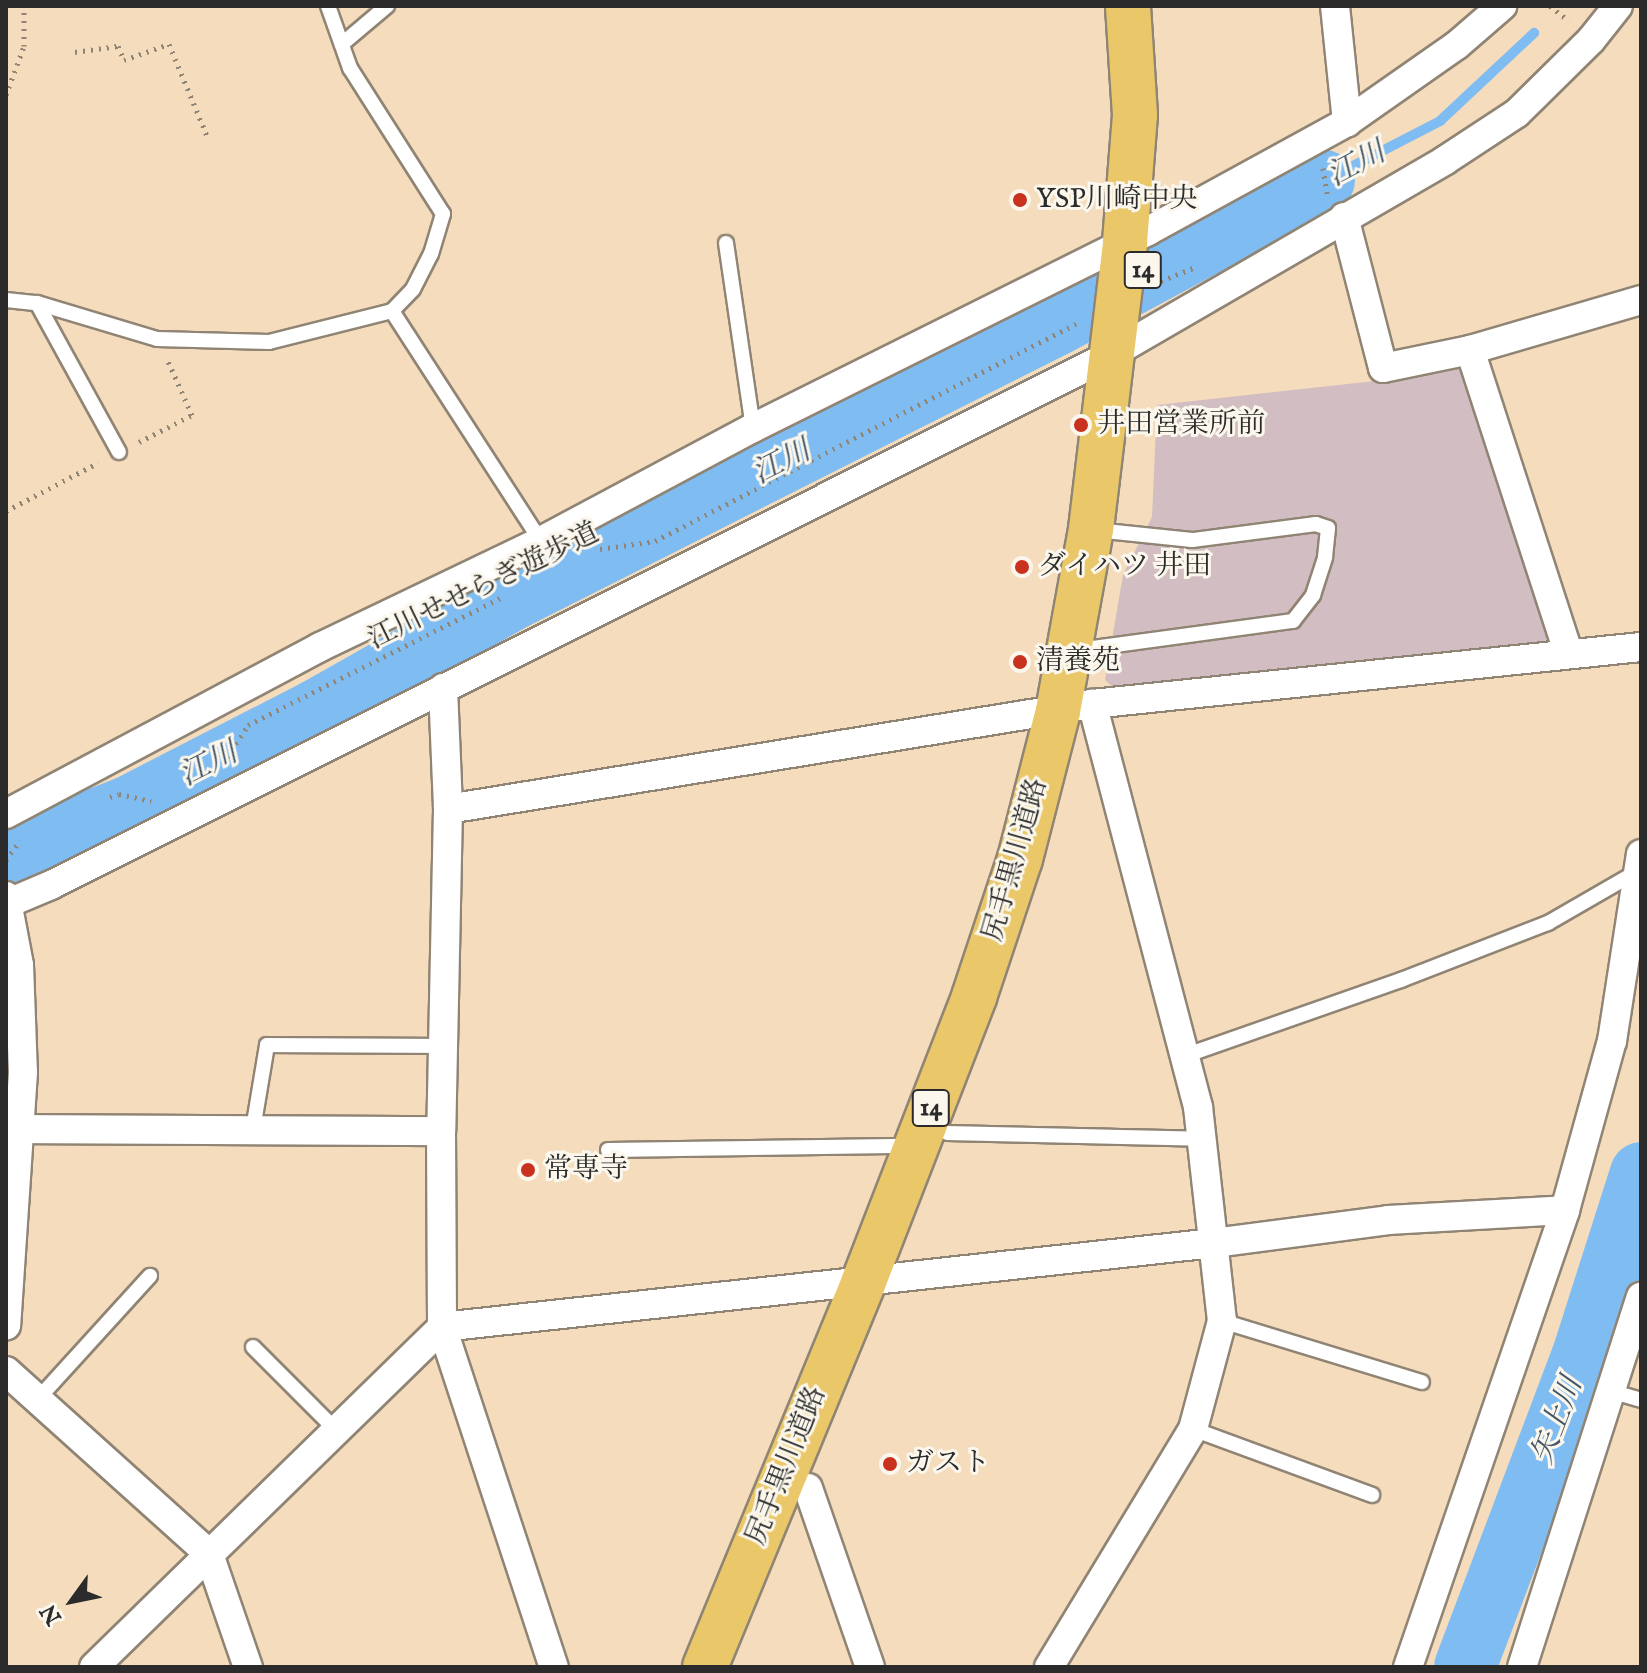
<!DOCTYPE html>
<meta charset="utf-8">
<style>
body{margin:0}
#map{position:relative;width:1647px;height:1673px;overflow:hidden;background:#f4dcbd;font-family:"IM FELL English","Noto Serif JP",serif}
div>[style]{position:absolute}
.industrial>*{inset:0;background:#d2bec2}
.stream>*{height:10px;margin:-5px;padding:0 5px;transform-origin:5px;border-radius:5px;background:#7fbcf2}
.river>*{height:62px;margin:-31px;padding:0 31px;transform-origin:31px;border-radius:31px;background:#7fbcf2}
.path>*{height:5px;margin-top:-2.5px;transform-origin:0;background:repeating-linear-gradient(90deg,#908474 0 2px,transparent 0 8px)}
.roads{filter:drop-shadow(2px 0 #908474) drop-shadow(-2px 0 #908474) drop-shadow(0 2px #908474) drop-shadow(0 -2px #908474)}
.service>*{height:14px;margin:-7px;padding:0 7px;transform-origin:7px;border-radius:7px;background:#fff}
.minor>*{height:28px;margin:-14px;padding:0 14px;transform-origin:14px;border-radius:14px;background:#fff}
.primary>*{height:44px;margin:-22px;padding:0 22px;transform-origin:22px;border-radius:22px;background:#eac769}
.dots>*{width:22px;height:22px;translate:-50% -50%;box-sizing:border-box;border:4px solid #fbf7ec;border-radius:50%}
span{translate:-50% -50%;white-space:nowrap;text-align:center;line-height:1.15;-webkit-text-stroke:6px #fbf7ec;paint-order:stroke}
.shield-label span{padding:2px 6px;background:#fbf7ec;border:2px solid;border-radius:6px;-webkit-text-stroke-width:0}
.shield-label{font-size:26px;color:#2b2b2b;font-weight:700}
.poi-label{font-size:28px;color:#2b2b2b}
.left{translate:0 -50%;text-align:left}
.street-label{font-size:28px;color:#2b2b2b}
.water-label{font-size:30px;color:#445667;font-style:italic}
.frame{position:absolute;inset:0;border:8px solid #2b2b2b;pointer-events:none}
.north{position:absolute;left:32px;top:1561px;width:80px;height:80px;-webkit-text-stroke:6px #fbf7ec;paint-order:stroke;rotate:237deg;font-size:22px;font-weight:700;line-height:32px;text-align:center;color:#2b2b2b}
.north::after{content:'';display:block;margin:auto;width:28px;height:36px;background:#2b2b2b;clip-path:polygon(50% 0,100% 100%,50% 72%,0 100%)}
</style>
<div id="map">
<div class="industrial">
<div style="clip-path:polygon(1450px 366px,1465px 369px,1552px 633px,1536px 651px,1118px 692px,1105px 680px,1123px 575px,1152px 517px,1157px 405px,1393px 379px)"></div>
</div>
<div class="stream">
<div style="left:1324px;top:181px;width:131px;rotate:-27.3deg"></div>
<div style="left:1440px;top:121px;width:129px;rotate:-43.1deg"></div>
</div>
<div class="river">
<div style="left:6px;top:854px;width:131px;rotate:-21.1deg"></div>
<div style="left:128px;top:807px;width:210px;rotate:-27.2deg"></div>
<div style="left:315px;top:711px;width:230px;rotate:-29.5deg"></div>
<div style="left:515px;top:598px;width:608px;rotate:-26.78deg"></div>
<div style="left:1058px;top:324px;width:302px;rotate:-28.3deg"></div>
<div style="left:1465px;top:1667px;width:330px;rotate:-69.3deg"></div>
<div style="left:1582px;top:1358px;width:194px;rotate:-72.3deg"></div>
</div>
<div class="path">
<div style="left:1550px;top:6px;width:24px;rotate:38deg"></div>
<div style="left:75px;top:52px;width:43px;rotate:-7.9deg"></div>
<div style="left:118px;top:46px;width:15px;rotate:67deg"></div>
<div style="left:124px;top:60px;width:48px;rotate:-19.6deg"></div>
<div style="left:169px;top:44px;width:102px;rotate:67.5deg"></div>
<div style="left:6px;top:95px;width:52px;rotate:-69.8deg"></div>
<div style="left:24px;top:46px;width:40px;rotate:-90deg"></div>
<div style="left:1323px;top:168px;width:26px;rotate:81deg"></div>
<div style="left:1161px;top:281px;width:35px;rotate:-22deg"></div>
<div style="left:139px;top:442px;width:59px;rotate:-27deg"></div>
<div style="left:192px;top:415px;width:59px;rotate:-114deg"></div>
<div style="left:6px;top:511px;width:104px;rotate:-27.6deg"></div>
<div style="left:600px;top:549px;width:56px;rotate:-8.3deg"></div>
<div style="left:655px;top:541px;width:474px;rotate:-27.3deg"></div>
<div style="left:223px;top:764px;width:46px;rotate:-57.3deg"></div>
<div style="left:248px;top:725px;width:283px;rotate:-26.7deg"></div>
<div style="left:110px;top:797px;width:9px;rotate:-18deg"></div>
<div style="left:119px;top:794px;width:33px;rotate:12deg"></div>
<div style="left:6px;top:860px;width:24px;rotate:-54deg"></div>
</div>
<div class="roads">
<div class="service">
<div style="left:342px;top:44px;width:59px;rotate:-40.2deg"></div>
<div style="left:726px;top:243px;width:187px;rotate:81.7deg"></div>
<div style="left:6px;top:300px;width:31px;rotate:6deg"></div>
<div style="left:37px;top:303px;width:125px;rotate:16.7deg"></div>
<div style="left:157px;top:339px;width:112px;rotate:1.5deg"></div>
<div style="left:269px;top:342px;width:127px;rotate:-14.1deg"></div>
<div style="left:392px;top:311px;width:30px;rotate:-46deg"></div>
<div style="left:413px;top:289px;width:39px;rotate:-63deg"></div>
<div style="left:431px;top:254px;width:42px;rotate:-73.3deg"></div>
<div style="left:443px;top:214px;width:173px;rotate:-122.5deg"></div>
<div style="left:350px;top:68px;width:66px;rotate:-109.5deg"></div>
<div style="left:37px;top:303px;width:170px;rotate:61.2deg"></div>
<div style="left:392px;top:311px;width:274px;rotate:57.1deg"></div>
<div style="left:1072px;top:646px;width:21px;rotate:5deg"></div>
<div style="left:1093px;top:648px;width:202px;rotate:-7.7deg"></div>
<div style="left:1293px;top:621px;width:33px;rotate:-52deg"></div>
<div style="left:1313px;top:595px;width:40px;rotate:-72deg"></div>
<div style="left:1325px;top:557px;width:29px;rotate:-84deg"></div>
<div style="left:1328px;top:528px;width:13px;rotate:-162deg"></div>
<div style="left:1316px;top:524px;width:125px;rotate:172.6deg"></div>
<div style="left:1192px;top:540px;width:97px;rotate:-174.1deg"></div>
<div style="left:1184px;top:1056px;width:230px;rotate:-19.3deg"></div>
<div style="left:1401px;top:980px;width:158px;rotate:-21.2deg"></div>
<div style="left:1548px;top:923px;width:104px;rotate:-30deg"></div>
<div style="left:253px;top:1129px;width:85px;rotate:-80.5deg"></div>
<div style="left:267px;top:1045px;width:178px;rotate:0.3deg"></div>
<div style="left:947px;top:1133px;width:255px;rotate:1.3deg"></div>
<div style="left:608px;top:1150px;width:304px;rotate:-0.8deg"></div>
<div style="left:1222px;top:1321px;width:209px;rotate:17deg"></div>
<div style="left:253px;top:1347px;width:117px;rotate:45deg"></div>
<div style="left:1610px;top:1391px;width:32px;rotate:16deg"></div>
<div style="left:37px;top:1400px;width:168px;rotate:-47.7deg"></div>
<div style="left:1193px;top:1429px;width:191px;rotate:20.2deg"></div>
</div>
<div class="minor">
<div style="left:1335px;top:6px;width:117px;rotate:84.1deg"></div>
<div style="left:1344px;top:217px;width:156px;rotate:75.5deg"></div>
<div style="left:1383px;top:368px;width:89px;rotate:-11.7deg"></div>
<div style="left:1470px;top:350px;width:178px;rotate:-16.3deg"></div>
<div style="left:1470px;top:350px;width:318px;rotate:72deg"></div>
<div style="left:443px;top:688px;width:121px;rotate:87.6deg"></div>
<div style="left:448px;top:809px;width:322px;rotate:91.2deg"></div>
<div style="left:441px;top:1131px;width:196px;rotate:89.7deg"></div>
<div style="left:442px;top:1327px;width:358px;rotate:71.8deg"></div>
<div style="left:448px;top:809px;width:653px;rotate:-9.26deg"></div>
<div style="left:1092px;top:704px;width:552px;rotate:-5.93deg"></div>
<div style="left:6px;top:814px;width:356px;rotate:-28deg"></div>
<div style="left:320px;top:647px;width:245px;rotate:-25.6deg"></div>
<div style="left:541px;top:541px;width:240px;rotate:-28.1deg"></div>
<div style="left:753px;top:428px;width:441px;rotate:-26.5deg"></div>
<div style="left:1148px;top:231px;width:227px;rotate:-28.7deg"></div>
<div style="left:1347px;top:122px;width:134px;rotate:-35deg"></div>
<div style="left:1457px;top:45px;width:60px;rotate:-40.9deg"></div>
<div style="left:6px;top:896px;width:70px;rotate:79.3deg"></div>
<div style="left:19px;top:965px;width:107px;rotate:87.9deg"></div>
<div style="left:23px;top:1072px;width:254px;rotate:93.8deg"></div>
<div style="left:6px;top:904px;width:49px;rotate:-22.9deg"></div>
<div style="left:51px;top:885px;width:1174px;rotate:-26.57deg"></div>
<div style="left:1101px;top:360px;width:397px;rotate:-30.1deg"></div>
<div style="left:1444px;top:161px;width:87px;rotate:-33.3deg"></div>
<div style="left:1517px;top:113px;width:104px;rotate:-44.6deg"></div>
<div style="left:1591px;top:40px;width:43px;rotate:-51.5deg"></div>
<div style="left:19px;top:1129px;width:422px;rotate:0.3deg"></div>
<div style="left:6px;top:1371px;width:273px;rotate:42deg"></div>
<div style="left:209px;top:1554px;width:120px;rotate:71deg"></div>
<div style="left:808px;top:1488px;width:189px;rotate:70.9deg"></div>
<div style="left:94px;top:1667px;width:487px;rotate:-44.3deg"></div>
<div style="left:442px;top:1327px;width:777px;rotate:-6.21deg"></div>
<div style="left:1214px;top:1243px;width:176px;rotate:-7.5deg"></div>
<div style="left:1388px;top:1220px;width:177px;rotate:-3.2deg"></div>
<div style="left:1049px;top:1667px;width:278px;rotate:-58.8deg"></div>
<div style="left:1193px;top:1429px;width:112px;rotate:-75deg"></div>
<div style="left:1222px;top:1321px;width:215px;rotate:-96.4deg"></div>
<div style="left:1198px;top:1107px;width:417px;rotate:-104.7deg"></div>
<div style="left:1408px;top:1667px;width:483px;rotate:-71deg"></div>
<div style="left:1565px;top:1210px;width:175px;rotate:-74.5deg"></div>
<div style="left:1612px;top:1041px;width:189px;rotate:-81.2deg"></div>
<div style="left:1522px;top:1667px;width:389px;rotate:-72.2deg"></div>
</div>
<div class="primary">
<div style="left:705px;top:1667px;width:417px;rotate:-67.6deg"></div>
<div style="left:864px;top:1281px;width:305px;rotate:-68.8deg"></div>
<div style="left:974px;top:997px;width:145px;rotate:-71.6deg"></div>
<div style="left:1020px;top:859px;width:153px;rotate:-75.6deg"></div>
<div style="left:1058px;top:711px;width:185px;rotate:-79.7deg"></div>
<div style="left:1091px;top:529px;width:289px;rotate:-83.2deg"></div>
<div style="left:1125px;top:242px;width:127px;rotate:-85.5deg"></div>
<div style="left:1135px;top:115px;width:109px;rotate:-93.7deg"></div>
</div>
</div>
<div class="dots">
<div style="left:1020px;top:200px;background:#c8321e"></div>
<div style="left:1081px;top:425px;background:#c8321e"></div>
<div style="left:1022px;top:567px;background:#c8321e"></div>
<div style="left:1020px;top:662px;background:#c8321e"></div>
<div style="left:528px;top:1170px;background:#c8321e"></div>
<div style="left:890px;top:1464px;background:#c8321e"></div>
</div>
<div class="shield-label">
<span style="left:1143px;top:270px">14</span>
<span style="left:931px;top:1108px">14</span>
</div>
<div class="poi-label">
<span class="left" style="left:1036px;top:200px">YSP川崎中央</span>
<span class="left" style="left:1097px;top:425px">井田営業所前</span>
<span class="left" style="left:1038px;top:567px">ダイハツ 井田</span>
<span class="left" style="left:1036px;top:662px">清養苑</span>
<span class="left" style="left:544px;top:1170px">常専寺</span>
<span class="left" style="left:906px;top:1464px">ガスト</span>
</div>
<div class="street-label">
<span style="left:484px;top:587px;rotate:-26deg">江川せせらぎ遊歩道</span>
<span style="left:1016px;top:860px;rotate:-74deg">尻手黒川道路</span>
<span style="left:787px;top:1466px;rotate:-68deg">尻手黒川道路</span>
</div>
<div class="water-label">
<span style="left:1357px;top:165px;rotate:-28deg">江川</span>
<span style="left:782px;top:463px;rotate:-27deg">江川</span>
<span style="left:209px;top:765px;rotate:-27deg">江川</span>
<span style="left:1558px;top:1421px;rotate:-69deg">矢上川</span>
</div>
<div class="frame"></div>
<div class="north">N</div>
</div>
